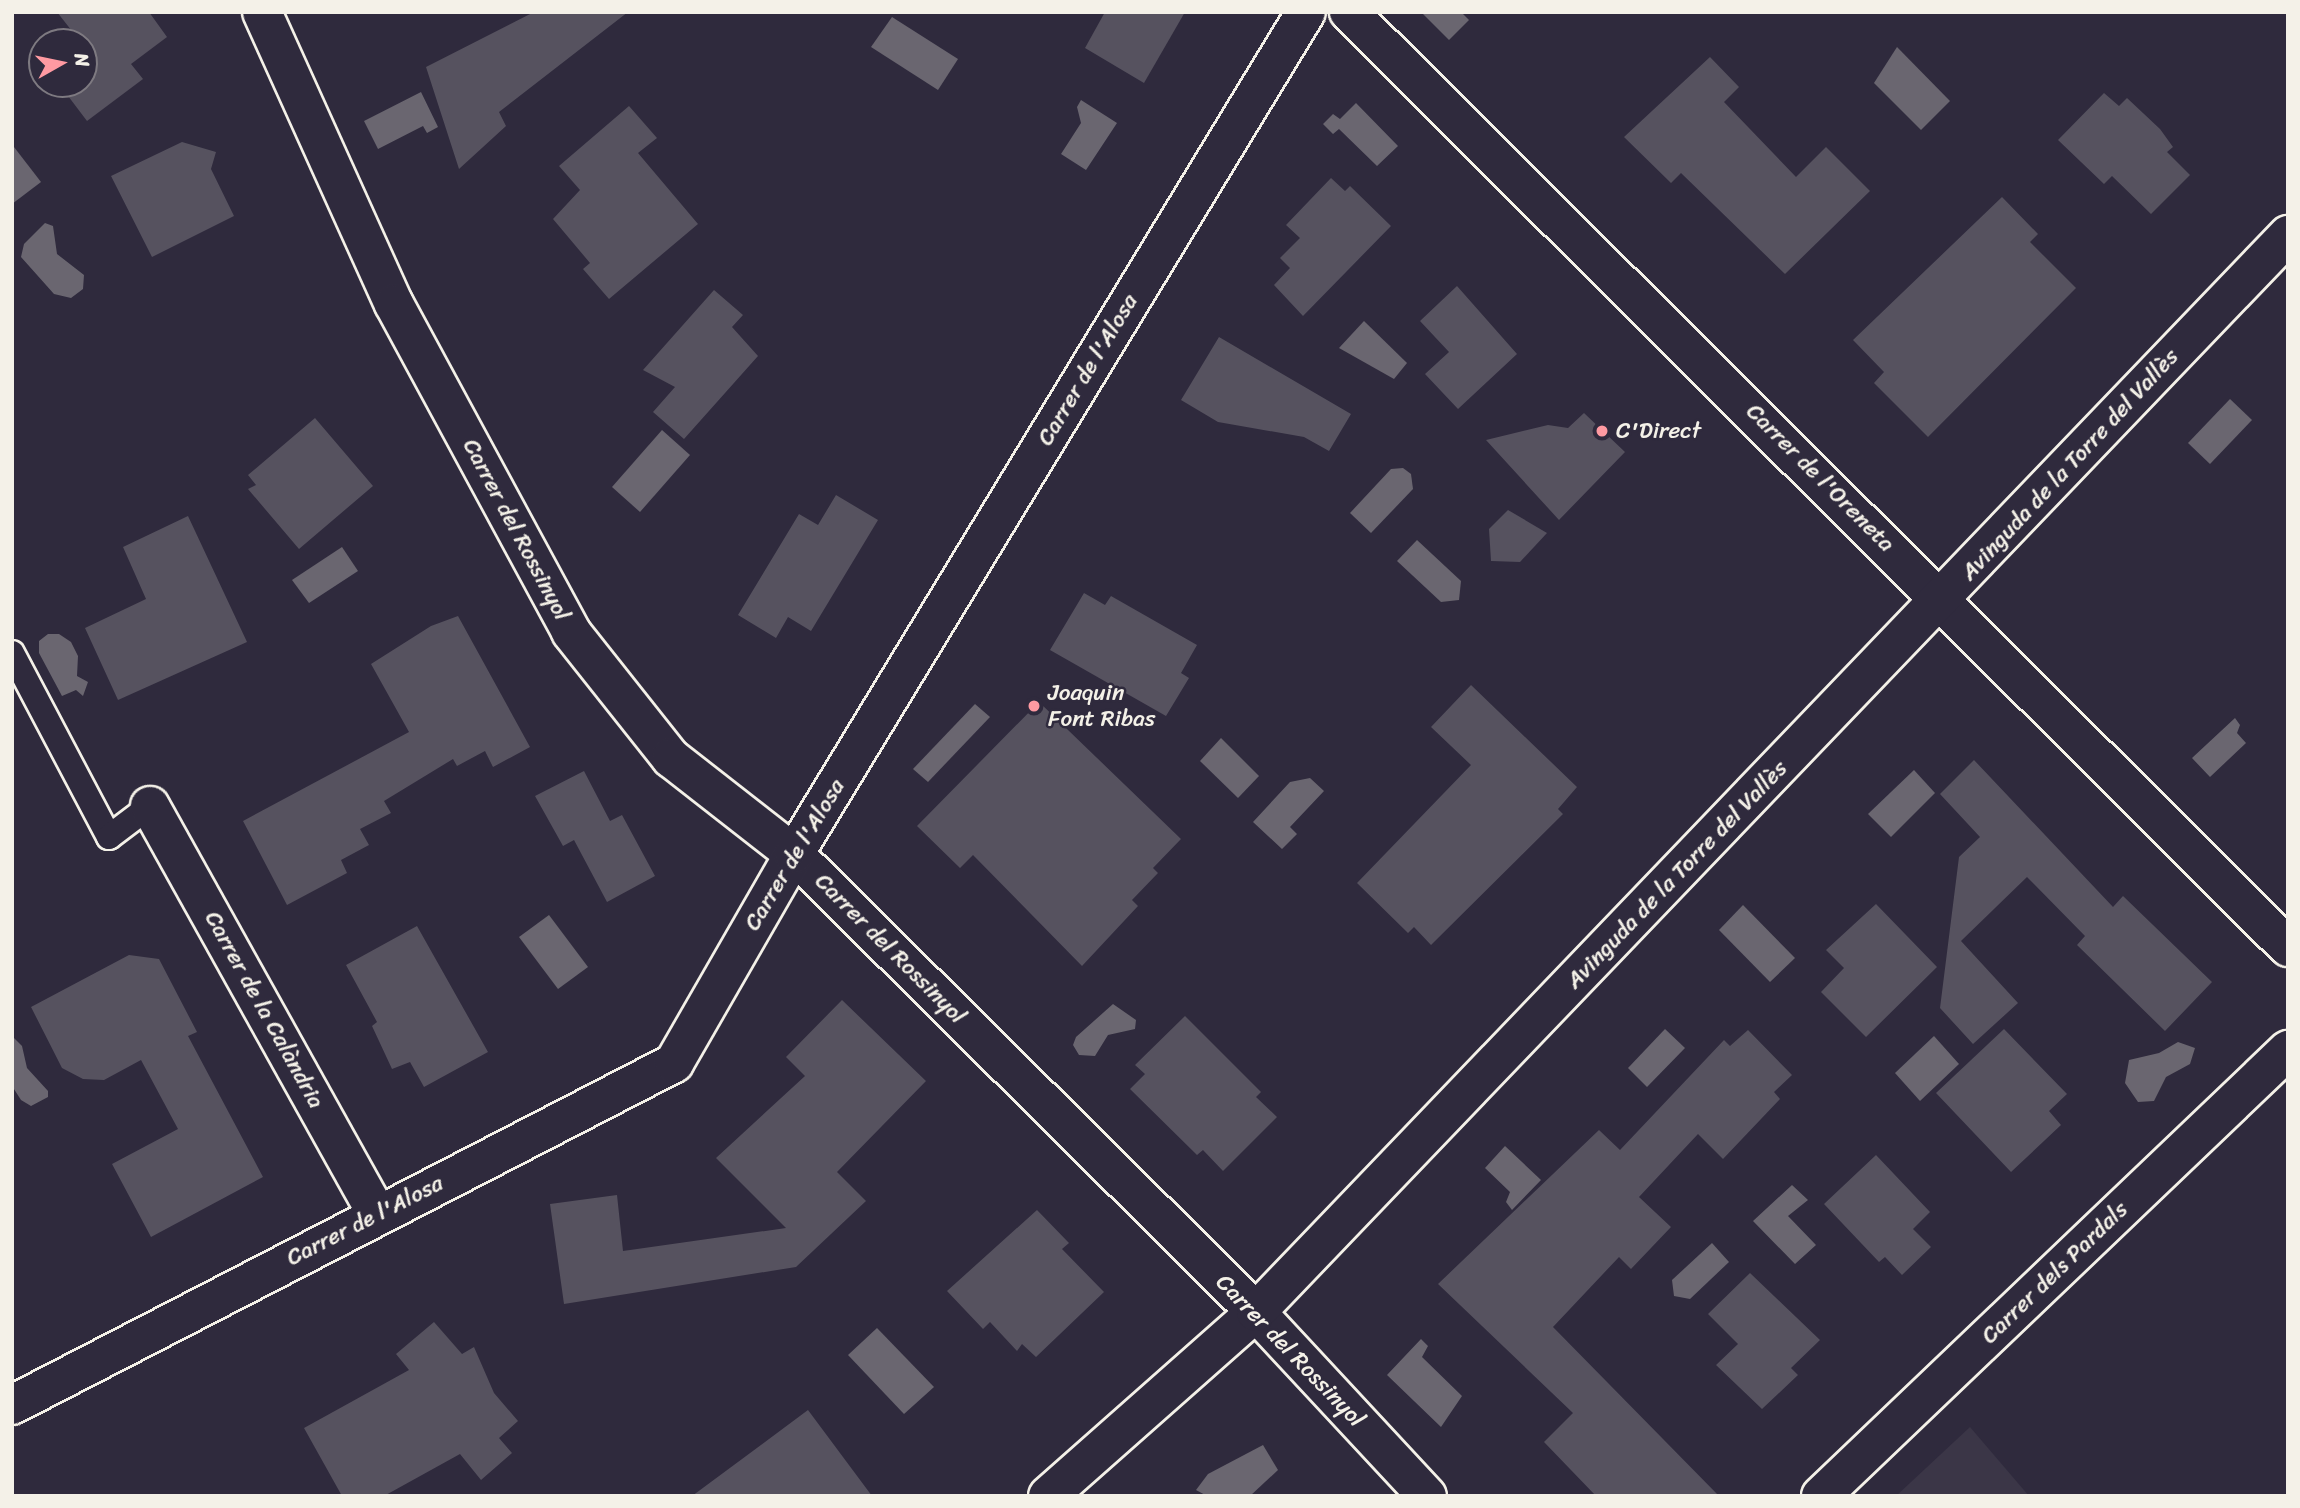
<!DOCTYPE html>
<meta charset="utf-8">
<style>
body{margin:0}
#map{position:relative;width:2300px;height:1508px;overflow:hidden;background:#2f2a3d;font-family:Sriracha,sans-serif}
div>[style]{position:absolute}
.built>*{inset:0;background:#3b3647}
.water>*{inset:0;background:#6a6670}
.building>*{inset:0;background:#56525f}
.roads{filter:drop-shadow(2px 0 #f4f1e8) drop-shadow(-2px 0 #f4f1e8) drop-shadow(0 2px #f4f1e8) drop-shadow(0 -2px #f4f1e8)}
.service>*{height:24px;margin:-12px;padding:0 12px;transform-origin:12px;border-radius:12px;background:#2f2a3d}
.minor>*{height:38px;margin:-19px;padding:0 19px;transform-origin:19px;border-radius:19px;background:#2f2a3d}
.dots>*{width:19px;height:19px;translate:-50% -50%;box-sizing:border-box;border:4px solid #2f2a3d;border-radius:50%}
span{translate:-50% -50%;white-space:nowrap;text-align:center;line-height:1.15;-webkit-text-stroke:5px #2f2a3d;paint-order:stroke}
.street-label{font-size:23px;color:#f4f1e8}
.poi-label{font-size:23px;color:#f4f1e8}
.left{translate:0 -50%;text-align:left}
.frame{position:absolute;inset:0;border:14px solid #f4f1e8;pointer-events:none}
.north{position:absolute;left:28px;top:28px;width:70px;height:70px;box-sizing:border-box;background:#2f2a3d;border:2px solid #7e7a81;border-radius:50%;rotate:81deg;font-size:19px;font-weight:700;line-height:28px;text-align:center;color:#f4f1e8}
.north::after{content:'';display:block;margin:auto;width:24px;height:32px;background:#ff9aa2;clip-path:polygon(50% 0,100% 100%,50% 72%,0 100%)}
</style>
<div id="map">
<div class="built">
<div style="clip-path:polygon(1970px 1427px,2029px 1496px,1896px 1496px)"></div>
</div>
<div class="water">
<div style="clip-path:polygon(1421px 12px,1461px 12px,1469px 20px,1449px 40px)"></div>
<div style="clip-path:polygon(892px 17px,958px 59px,938px 90px,871px 47px)"></div>
<div style="clip-path:polygon(1897px 47px,1950px 101px,1921px 130px,1874px 83px)"></div>
<div style="clip-path:polygon(421px 92px,438px 127px,427px 133px,423px 126px,378px 149px,364px 121px)"></div>
<div style="clip-path:polygon(1081px 100px,1117px 123px,1086px 170px,1061px 154px,1081px 123px,1077px 107px)"></div>
<div style="clip-path:polygon(1356px 103px,1398px 146px,1377px 166px,1339px 129px,1333px 134px,1323px 124px,1333px 114px,1340px 119px)"></div>
<div style="clip-path:polygon(14px 147px,41px 182px,12px 204px,12px 149px)"></div>
<div style="clip-path:polygon(45px 223px,53px 226px,57px 254px,84px 275px,83px 289px,71px 298px,54px 294px,21px 257px,24px 244px)"></div>
<div style="clip-path:polygon(1364px 321px,1407px 363px,1394px 379px,1339px 348px)"></div>
<div style="clip-path:polygon(2230px 399px,2252px 420px,2210px 464px,2188px 443px)"></div>
<div style="clip-path:polygon(662px 430px,690px 455px,640px 512px,612px 487px)"></div>
<div style="clip-path:polygon(1403px 468px,1411px 474px,1413px 489px,1371px 533px,1350px 513px,1391px 469px)"></div>
<div style="clip-path:polygon(1417px 540px,1461px 581px,1459px 600px,1441px 602px,1397px 561px)"></div>
<div style="clip-path:polygon(342px 547px,358px 571px,309px 603px,292px 580px)"></div>
<div style="clip-path:polygon(48px 634px,59px 634px,71px 642px,78px 656px,77px 676px,88px 682px,83px 696px,76px 690px,62px 696px,39px 653px,39px 641px)"></div>
<div style="clip-path:polygon(975px 704px,990px 717px,928px 782px,913px 769px)"></div>
<div style="clip-path:polygon(2235px 718px,2240px 725px,2237px 733px,2246px 743px,2210px 777px,2192px 758px)"></div>
<div style="clip-path:polygon(1221px 738px,1259px 776px,1238px 798px,1200px 761px)"></div>
<div style="clip-path:polygon(1914px 770px,1935px 793px,1891px 837px,1868px 814px)"></div>
<div style="clip-path:polygon(1310px 778px,1324px 791px,1290px 827px,1297px 834px,1282px 849px,1253px 822px,1290px 782px)"></div>
<div style="clip-path:polygon(1743px 905px,1795px 958px,1770px 982px,1719px 930px)"></div>
<div style="clip-path:polygon(549px 915px,588px 967px,558px 989px,519px 937px)"></div>
<div style="clip-path:polygon(1113px 1004px,1136px 1020px,1135px 1029px,1108px 1035px,1095px 1056px,1079px 1055px,1073px 1045px,1076px 1037px)"></div>
<div style="clip-path:polygon(1665px 1029px,1685px 1048px,1647px 1087px,1628px 1068px)"></div>
<div style="clip-path:polygon(1934px 1036px,1959px 1064px,1920px 1101px,1895px 1073px)"></div>
<div style="clip-path:polygon(14px 1038px,22px 1046px,27px 1068px,48px 1091px,48px 1097px,31px 1106px,21px 1100px,12px 1086px)"></div>
<div style="clip-path:polygon(2178px 1042px,2195px 1048px,2190px 1064px,2166px 1077px,2154px 1101px,2138px 1102px,2125px 1083px,2129px 1060px,2159px 1053px)"></div>
<div style="clip-path:polygon(1505px 1146px,1541px 1180px,1512px 1210px,1506px 1202px,1510px 1192px,1485px 1168px)"></div>
<div style="clip-path:polygon(1792px 1185px,1808px 1200px,1788px 1216px,1816px 1245px,1795px 1264px,1753px 1221px)"></div>
<div style="clip-path:polygon(1712px 1243px,1729px 1262px,1690px 1299px,1674px 1296px,1672px 1280px)"></div>
<div style="clip-path:polygon(877px 1328px,934px 1387px,904px 1414px,848px 1355px)"></div>
<div style="clip-path:polygon(1421px 1339px,1428px 1346px,1422px 1357px,1462px 1396px,1441px 1427px,1387px 1375px)"></div>
<div style="clip-path:polygon(1263px 1445px,1278px 1470px,1250px 1496px,1207px 1496px,1196px 1490px,1208px 1474px)"></div>
</div>
<div class="building">
<div style="clip-path:polygon(57px 12px,149px 12px,167px 37px,131px 64px,143px 79px,87px 121px,59px 84px,84px 84px,84px 42px,76px 42px,79px 40px)"></div>
<div style="clip-path:polygon(534px 12px,628px 12px,499px 112px,506px 126px,459px 169px,426px 67px)"></div>
<div style="clip-path:polygon(1105px 12px,1185px 12px,1144px 83px,1085px 48px)"></div>
<div style="clip-path:polygon(1710px 57px,1739px 87px,1724px 102px,1796px 177px,1826px 147px,1870px 191px,1785px 274px,1681px 173px,1671px 183px,1624px 137px)"></div>
<div style="clip-path:polygon(2104px 93px,2119px 106px,2127px 98px,2160px 129px,2173px 147px,2167px 152px,2190px 175px,2151px 214px,2112px 176px,2104px 184px,2058px 140px)"></div>
<div style="clip-path:polygon(629px 106px,657px 138px,638px 153px,698px 224px,609px 299px,583px 269px,590px 263px,553px 219px,580px 190px,559px 166px)"></div>
<div style="clip-path:polygon(182px 142px,216px 152px,211px 169px,234px 216px,152px 257px,111px 176px)"></div>
<div style="clip-path:polygon(1331px 178px,1345px 191px,1350px 186px,1391px 226px,1303px 316px,1274px 285px,1290px 268px,1280px 258px,1300px 238px,1286px 225px)"></div>
<div style="clip-path:polygon(2002px 197px,2038px 234px,2030px 242px,2076px 288px,1928px 437px,1874px 383px,1884px 372px,1853px 340px)"></div>
<div style="clip-path:polygon(1457px 286px,1517px 354px,1458px 409px,1425px 374px,1449px 352px,1420px 321px)"></div>
<div style="clip-path:polygon(714px 290px,743px 315px,732px 327px,758px 356px,684px 439px,653px 412px,675px 387px,643px 370px)"></div>
<div style="clip-path:polygon(1219px 337px,1351px 414px,1329px 451px,1304px 437px,1218px 422px,1181px 400px)"></div>
<div style="clip-path:polygon(1584px 413px,1625px 452px,1559px 520px,1486px 440px,1548px 425px,1568px 428px)"></div>
<div style="clip-path:polygon(315px 418px,373px 486px,299px 549px,248px 489px,256px 485px,248px 475px)"></div>
<div style="clip-path:polygon(836px 495px,878px 520px,811px 631px,788px 617px,776px 638px,738px 615px,799px 514px,818px 525px)"></div>
<div style="clip-path:polygon(1508px 510px,1547px 533px,1520px 562px,1491px 561px,1489px 529px)"></div>
<div style="clip-path:polygon(188px 516px,247px 642px,118px 700px,85px 628px,146px 599px,123px 547px)"></div>
<div style="clip-path:polygon(1084px 593px,1105px 605px,1111px 596px,1197px 645px,1181px 673px,1189px 678px,1166px 716px,1050px 650px)"></div>
<div style="clip-path:polygon(458px 616px,530px 747px,493px 767px,485px 751px,457px 766px,453px 759px,384px 801px,391px 813px,360px 829px,369px 845px,341px 860px,347px 873px,287px 905px,243px 821px,409px 732px,371px 664px,431px 626px)"></div>
<div style="clip-path:polygon(1471px 685px,1577px 787px,1558px 809px,1563px 814px,1431px 945px,1414px 927px,1408px 933px,1357px 883px,1471px 765px,1431px 727px)"></div>
<div style="clip-path:polygon(1039px 702px,1181px 839px,1153px 868px,1158px 873px,1132px 900px,1138px 906px,1082px 966px,973px 855px,960px 868px,917px 826px)"></div>
<div style="clip-path:polygon(1974px 760px,2113px 907px,2123px 896px,2212px 982px,2165px 1031px,2077px 945px,2085px 936px,2027px 877px,1961px 941px,2018px 1003px,1973px 1044px,1940px 1008px,1959px 857px,1980px 837px,1940px 794px)"></div>
<div style="clip-path:polygon(584px 771px,610px 821px,622px 815px,655px 876px,607px 902px,574px 840px,563px 846px,535px 796px)"></div>
<div style="clip-path:polygon(1876px 904px,1937px 967px,1866px 1037px,1821px 992px,1844px 968px,1826px 950px)"></div>
<div style="clip-path:polygon(417px 926px,488px 1052px,424px 1087px,410px 1062px,392px 1069px,372px 1026px,377px 1022px,346px 965px)"></div>
<div style="clip-path:polygon(129px 955px,159px 959px,197px 1032px,188px 1036px,263px 1177px,151px 1237px,112px 1164px,178px 1129px,141px 1060px,104px 1080px,83px 1079px,62px 1068px,31px 1007px)"></div>
<div style="clip-path:polygon(842px 1000px,926px 1081px,837px 1172px,866px 1201px,796px 1267px,564px 1304px,550px 1204px,617px 1195px,623px 1251px,786px 1228px,716px 1158px,805px 1076px,786px 1057px)"></div>
<div style="clip-path:polygon(1185px 1016px,1261px 1092px,1256px 1097px,1277px 1117px,1223px 1171px,1203px 1150px,1197px 1155px,1130px 1089px,1145px 1074px,1135px 1065px)"></div>
<div style="clip-path:polygon(2004px 1029px,2067px 1094px,2049px 1111px,2061px 1125px,2011px 1172px,1936px 1093px)"></div>
<div style="clip-path:polygon(1748px 1030px,1792px 1075px,1774px 1092px,1780px 1099px,1723px 1159px,1698px 1134px,1639px 1197px,1671px 1227px,1631px 1269px,1619px 1257px,1553px 1327px,1719px 1496px,1596px 1496px,1544px 1442px,1573px 1413px,1438px 1284px,1599px 1130px,1620px 1150px,1724px 1040px,1730px 1046px)"></div>
<div style="clip-path:polygon(1876px 1155px,1930px 1212px,1913px 1229px,1931px 1247px,1902px 1275px,1885px 1257px,1879px 1262px,1824px 1204px)"></div>
<div style="clip-path:polygon(1037px 1210px,1069px 1243px,1062px 1249px,1104px 1292px,1036px 1357px,1022px 1344px,1017px 1351px,990px 1322px,983px 1329px,947px 1291px)"></div>
<div style="clip-path:polygon(1750px 1273px,1820px 1340px,1791px 1368px,1798px 1375px,1762px 1409px,1716px 1365px,1738px 1344px,1708px 1314px)"></div>
<div style="clip-path:polygon(434px 1322px,462px 1354px,474px 1347px,494px 1393px,518px 1421px,499px 1438px,512px 1453px,481px 1480px,460px 1454px,384px 1496px,342px 1496px,304px 1428px,409px 1370px,396px 1354px)"></div>
<div style="clip-path:polygon(808px 1410px,872px 1496px,692px 1496px,769px 1439px)"></div>
</div>
<div class="roads">
<div class="service">
<div style="left:12px;top:653px;width:208px;rotate:62.2deg"></div>
<div style="left:109px;top:837px;width:51px;rotate:-37.1deg"></div>
</div>
<div class="minor">
<div style="left:262px;top:12px;width:320px;rotate:65.7deg"></div>
<div style="left:394px;top:304px;width:373px;rotate:61.6deg"></div>
<div style="left:571px;top:632px;width:161px;rotate:51.6deg"></div>
<div style="left:671px;top:758px;width:156px;rotate:38deg"></div>
<div style="left:794px;top:854px;width:651px;rotate:44.75deg"></div>
<div style="left:1256px;top:1312px;width:251px;rotate:47.1deg"></div>
<div style="left:1349px;top:12px;width:1325px;rotate:44.88deg"></div>
<div style="left:150px;top:806px;width:467px;rotate:60.9deg"></div>
<div style="left:12px;top:1405px;width:745px;rotate:-27.32deg"></div>
<div style="left:674px;top:1063px;width:241px;rotate:-60.1deg"></div>
<div style="left:794px;top:854px;width:985px;rotate:-58.7deg"></div>
<div style="left:1048px;top:1496px;width:278px;rotate:-41.5deg"></div>
<div style="left:1256px;top:1312px;width:1492px;rotate:-46.22deg"></div>
<div style="left:1821px;top:1496px;width:646px;rotate:-43.68deg"></div>
</div>
</div>
<div class="dots">
<div style="left:1602px;top:431px;background:#ff9aa2"></div>
<div style="left:1034px;top:706px;background:#ff9aa2"></div>
</div>
<div class="street-label">
<span style="left:1088px;top:370px;rotate:-59deg">Carrer de l'Alosa</span>
<span style="left:2070px;top:465px;rotate:-47deg">Avinguda de la Torre del Vallès</span>
<span style="left:1820px;top:478px;rotate:45deg">Carrer de l'Oreneta</span>
<span style="left:516px;top:530px;rotate:62deg">Carrer del Rossinyol</span>
<span style="left:795px;top:855px;rotate:-59deg">Carrer de l'Alosa</span>
<span style="left:1677px;top:875px;rotate:-46deg">Avinguda de la Torre del Vallès</span>
<span style="left:890px;top:949px;rotate:45deg">Carrer del Rossinyol</span>
<span style="left:264px;top:1010px;rotate:61deg">Carrer de la Calàndria</span>
<span style="left:365px;top:1221px;rotate:-27deg">Carrer de l'Alosa</span>
<span style="left:2055px;top:1273px;rotate:-44deg">Carrer dels Pardals</span>
<span style="left:1290px;top:1351px;rotate:46deg">Carrer del Rossinyol</span>
</div>
<div class="poi-label">
<span class="left" style="left:1616px;top:431px">C'Direct</span>
<span class="left" style="left:1048px;top:706px">Joaquin<br>Font Ribas</span>
</div>
<div class="frame"></div>
<div class="north">N</div>
</div>
